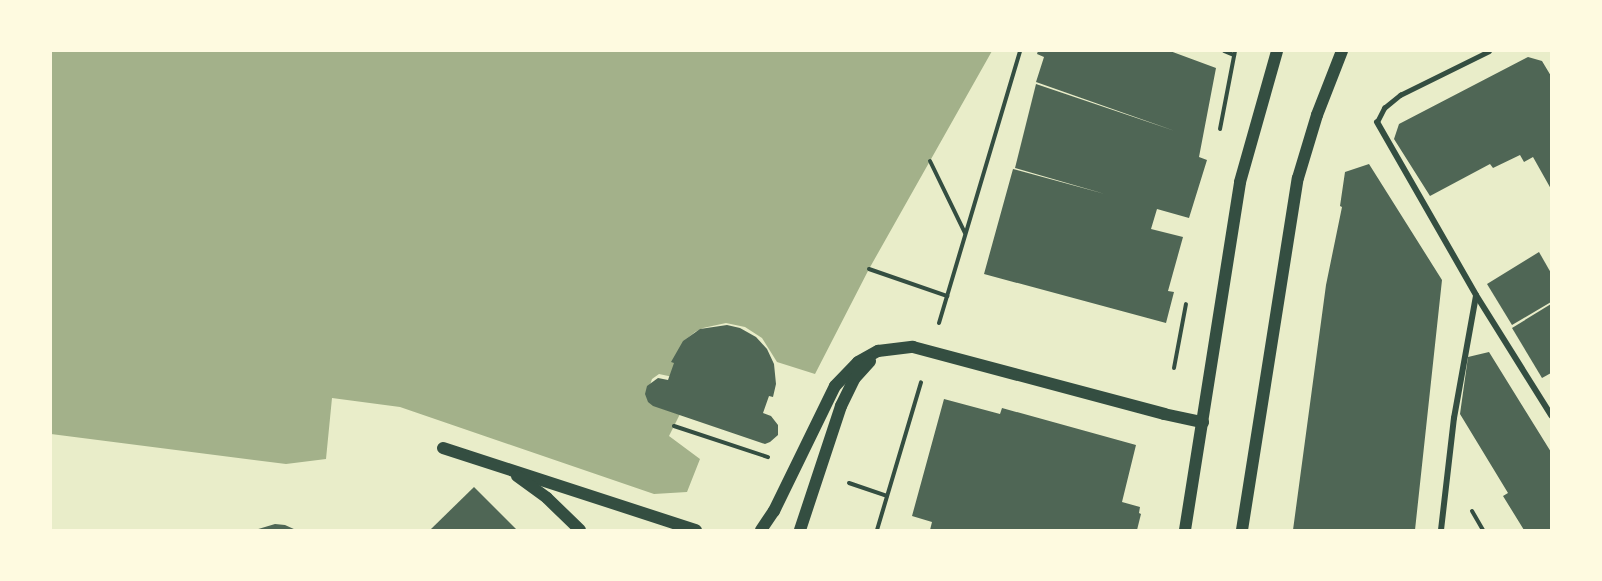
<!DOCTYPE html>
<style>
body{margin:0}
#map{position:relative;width:1602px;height:581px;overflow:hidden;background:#e9edc9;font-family:"Work Sans",sans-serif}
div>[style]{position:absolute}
.water>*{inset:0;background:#a3b18a}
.building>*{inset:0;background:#4f6655}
.path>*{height:4px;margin:-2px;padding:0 2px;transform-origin:2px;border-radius:2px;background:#344e41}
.service>*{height:4.5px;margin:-2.25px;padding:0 2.25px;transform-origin:2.25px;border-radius:2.25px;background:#344e41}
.minor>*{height:6px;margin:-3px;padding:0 3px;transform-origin:3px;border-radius:3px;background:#344e41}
.secondary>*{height:12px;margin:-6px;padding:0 6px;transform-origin:6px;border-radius:6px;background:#344e41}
span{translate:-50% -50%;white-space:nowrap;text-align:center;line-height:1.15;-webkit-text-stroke:6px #fefae0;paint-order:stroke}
.frame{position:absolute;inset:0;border:52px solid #fefae0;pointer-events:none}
</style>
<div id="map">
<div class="water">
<div style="clip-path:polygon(51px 51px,992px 51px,869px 269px,815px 374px,777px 362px,762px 338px,745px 327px,726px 323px,703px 328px,695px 332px,685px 340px,673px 377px,659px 374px,652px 379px,649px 388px,681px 412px,669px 436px,700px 459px,687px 492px,654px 494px,400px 407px,332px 398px,326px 459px,286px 464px,51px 434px)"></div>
</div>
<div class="building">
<div style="clip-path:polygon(1038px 51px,1170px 51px,1216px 68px,1199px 157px,1207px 160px,1189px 218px,1157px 209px,1151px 229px,1183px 237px,1168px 291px,1174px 292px,1166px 323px,984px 274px,1013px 169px,1105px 194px,1015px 168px,1036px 84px,1175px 131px,1036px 82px,1044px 57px,1037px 54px)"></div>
<div style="clip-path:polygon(1528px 57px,1542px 61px,1551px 76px,1551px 189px,1533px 157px,1524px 162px,1520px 155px,1493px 168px,1490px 164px,1430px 196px,1394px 139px,1399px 124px)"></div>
<div style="clip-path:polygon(1369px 164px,1442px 280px,1415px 530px,1293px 530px,1326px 285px,1342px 207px,1340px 206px,1345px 172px)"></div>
<div style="clip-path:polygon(1539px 252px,1551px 273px,1551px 302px,1512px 325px,1487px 284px)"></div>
<div style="clip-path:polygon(1551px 304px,1551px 373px,1542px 378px,1512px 328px)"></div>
<div style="clip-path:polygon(727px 325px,740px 328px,756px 337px,767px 349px,774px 364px,776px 384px,773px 397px,769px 396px,763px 413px,771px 416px,778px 425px,778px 435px,770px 442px,765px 444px,653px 406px,648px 402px,645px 394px,647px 386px,658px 378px,668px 380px,674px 363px,671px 362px,683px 341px,700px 329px)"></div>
<div style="clip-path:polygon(1489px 352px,1551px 452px,1551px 530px,1524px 530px,1503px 496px,1508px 493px,1460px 414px,1468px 357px)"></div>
<div style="clip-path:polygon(944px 399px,1000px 414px,1002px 408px,1136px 445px,1122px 502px,1140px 507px,1139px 513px,1141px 514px,1137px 530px,930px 530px,932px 522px,912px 516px)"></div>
<div style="clip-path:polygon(474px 487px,517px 530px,430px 530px)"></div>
<div style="clip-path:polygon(275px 524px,285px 525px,296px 530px,255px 530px)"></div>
</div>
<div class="path">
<div style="left:1224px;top:51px;width:11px;rotate:22deg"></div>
<div style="left:1220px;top:129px;width:79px;rotate:-79.1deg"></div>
<div style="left:930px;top:161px;width:80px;rotate:64.1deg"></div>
<div style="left:869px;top:269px;width:83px;rotate:19.1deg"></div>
<div style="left:939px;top:323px;width:284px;rotate:-73.4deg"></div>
<div style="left:1174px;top:368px;width:65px;rotate:-79.4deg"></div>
<div style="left:674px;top:426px;width:99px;rotate:18.3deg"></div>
<div style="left:849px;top:483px;width:40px;rotate:18.9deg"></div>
<div style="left:1472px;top:511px;width:22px;rotate:60deg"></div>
<div style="left:877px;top:530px;width:154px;rotate:-73.4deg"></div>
</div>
<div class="service">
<div style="left:1377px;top:122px;width:16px;rotate:-63deg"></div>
<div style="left:1384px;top:108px;width:21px;rotate:-39deg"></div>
<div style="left:1400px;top:95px;width:99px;rotate:-26.3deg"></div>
</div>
<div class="minor">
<div style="left:1377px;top:122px;width:199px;rotate:60.2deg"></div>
<div style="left:1476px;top:295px;width:142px;rotate:58deg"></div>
<div style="left:1441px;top:530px;width:113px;rotate:-83.4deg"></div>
<div style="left:1454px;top:418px;width:124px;rotate:-79.8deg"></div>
</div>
<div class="secondary">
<div style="left:443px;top:448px;width:266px;rotate:18deg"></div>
<div style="left:517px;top:476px;width:37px;rotate:36deg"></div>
<div style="left:547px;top:498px;width:46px;rotate:44.1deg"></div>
<div style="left:761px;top:530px;width:23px;rotate:-56deg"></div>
<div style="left:774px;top:511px;width:139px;rotate:-64deg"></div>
<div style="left:835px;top:386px;width:33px;rotate:-46deg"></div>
<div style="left:858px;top:362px;width:23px;rotate:-29deg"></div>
<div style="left:878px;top:351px;width:35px;rotate:-7deg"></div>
<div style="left:913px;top:347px;width:260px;rotate:14.9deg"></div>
<div style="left:1164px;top:414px;width:40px;rotate:12deg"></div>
<div style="left:800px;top:530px;width:131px;rotate:-71.7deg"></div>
<div style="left:841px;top:406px;width:30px;rotate:-64deg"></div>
<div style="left:854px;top:379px;width:24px;rotate:-48deg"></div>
<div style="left:1185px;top:530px;width:352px;rotate:-81deg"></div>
<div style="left:1240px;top:182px;width:136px;rotate:-74.2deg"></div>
<div style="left:1242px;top:530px;width:356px;rotate:-81deg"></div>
<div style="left:1298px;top:178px;width:66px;rotate:-73.2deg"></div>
<div style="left:1317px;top:115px;width:69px;rotate:-68.7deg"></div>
</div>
<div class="frame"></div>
</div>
